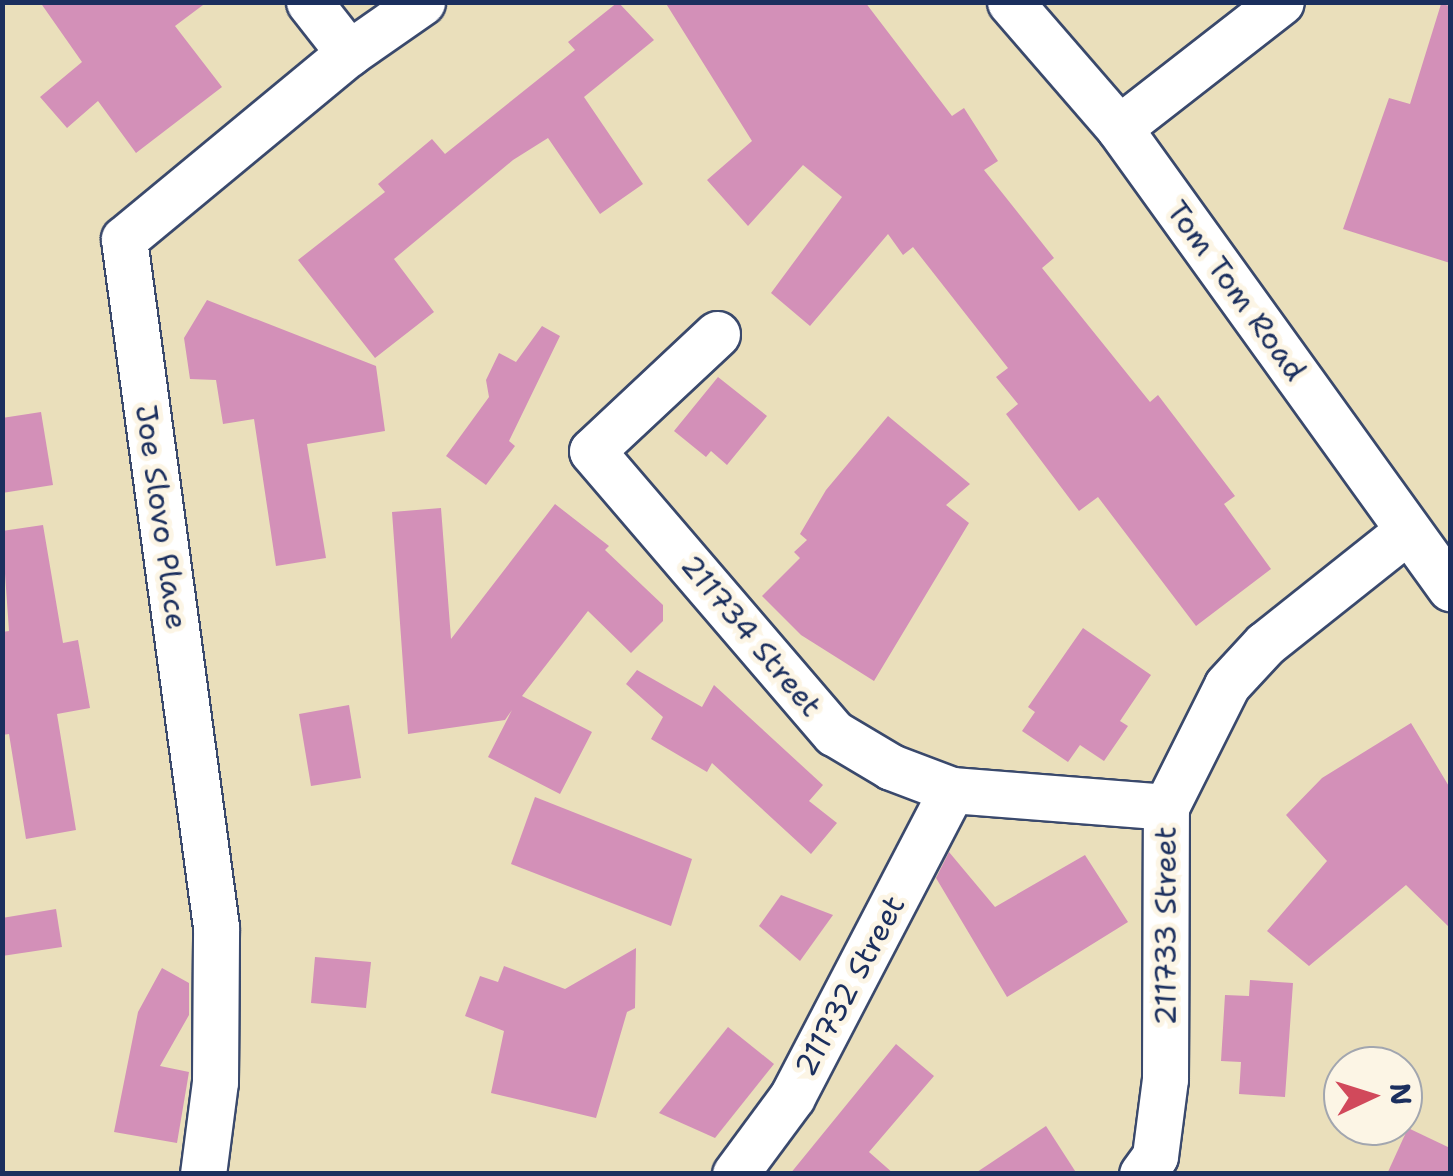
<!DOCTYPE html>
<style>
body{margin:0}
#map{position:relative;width:1453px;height:1176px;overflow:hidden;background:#eadfbb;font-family:"Shantell Sans",sans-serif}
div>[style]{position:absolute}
.building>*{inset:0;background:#d390b8}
.roads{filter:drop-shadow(2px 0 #3a496c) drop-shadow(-2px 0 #3a496c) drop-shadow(0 2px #3a496c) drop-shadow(0 -2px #3a496c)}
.street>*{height:45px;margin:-22.5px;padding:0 22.5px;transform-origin:22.5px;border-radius:22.5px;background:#fff}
span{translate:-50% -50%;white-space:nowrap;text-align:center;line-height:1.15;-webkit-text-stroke:10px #fcf5e5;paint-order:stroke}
.street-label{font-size:30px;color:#1b2f5e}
.frame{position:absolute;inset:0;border:5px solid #1b2f5e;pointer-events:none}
.north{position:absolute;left:1323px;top:1046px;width:100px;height:100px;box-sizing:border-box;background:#fcf5e5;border:2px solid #a2a6af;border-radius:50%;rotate:86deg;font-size:28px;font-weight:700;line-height:40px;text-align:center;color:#1b2f5e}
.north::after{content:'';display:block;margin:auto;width:35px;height:45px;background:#d1495b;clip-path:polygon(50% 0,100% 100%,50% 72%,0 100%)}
</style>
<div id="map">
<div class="building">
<div style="clip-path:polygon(40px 2px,207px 2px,175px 26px,222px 87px,136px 153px,98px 101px,67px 128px,40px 97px,82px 62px)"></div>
<div style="clip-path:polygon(618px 2px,654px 40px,584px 97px,643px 184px,600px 214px,548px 138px,513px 160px,394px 259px,434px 312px,375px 358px,298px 260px,385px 192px,378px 184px,432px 139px,445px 154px,575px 50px,568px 42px)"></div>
<div style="clip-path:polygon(665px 2px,865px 2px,952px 116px,964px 108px,998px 161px,984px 170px,1054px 258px,1042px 268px,1150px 402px,1158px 395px,1235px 496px,1224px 504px,1271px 569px,1196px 626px,1098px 497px,1079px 511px,1006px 414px,1018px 404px,996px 377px,1008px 368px,913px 247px,903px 255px,888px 234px,810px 326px,771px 293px,842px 197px,803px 165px,748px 226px,707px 180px,752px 141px)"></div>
<div style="clip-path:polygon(1441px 4px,1450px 6px,1450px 263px,1343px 229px,1389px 98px,1410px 104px)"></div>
<div style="clip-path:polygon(207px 300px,376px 366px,385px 431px,307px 444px,326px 558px,276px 566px,254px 419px,223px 424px,216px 380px,190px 379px,184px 338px)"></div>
<div style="clip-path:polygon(542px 326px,560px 336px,509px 441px,515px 446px,486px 485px,446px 456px,489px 397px,486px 380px,499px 353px,516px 362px)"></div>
<div style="clip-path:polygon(718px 377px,767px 416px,727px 465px,711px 451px,706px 457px,674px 431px)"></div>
<div style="clip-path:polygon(41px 412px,53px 485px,2px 493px,2px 418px)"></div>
<div style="clip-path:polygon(888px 416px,970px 484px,946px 505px,969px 523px,874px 681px,801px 635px,762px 596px,800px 558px,794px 552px,807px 540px,800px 534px,826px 490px)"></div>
<div style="clip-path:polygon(555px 504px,609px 546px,605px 550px,663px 605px,663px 621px,631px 653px,588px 611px,522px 696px,592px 732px,560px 794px,488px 757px,512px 710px,505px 720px,408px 734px,392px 512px,441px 508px,451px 639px)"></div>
<div style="clip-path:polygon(43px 525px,63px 643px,78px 640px,90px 708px,57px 714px,76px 830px,26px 839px,9px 734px,2px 735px,2px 632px,9px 631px,2px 531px)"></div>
<div style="clip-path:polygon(1083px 628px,1151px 675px,1120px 721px,1128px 726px,1104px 761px,1080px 745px,1068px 762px,1022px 731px,1035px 712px,1028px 707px)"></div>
<div style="clip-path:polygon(637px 670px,702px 707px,714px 685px,823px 785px,809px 801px,837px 823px,811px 854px,712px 763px,707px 772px,651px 739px,663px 717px,626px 684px)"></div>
<div style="clip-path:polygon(349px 705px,361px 778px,311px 786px,299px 714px)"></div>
<div style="clip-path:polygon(1411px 723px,1450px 788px,1450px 928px,1406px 885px,1309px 966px,1267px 931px,1327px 861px,1286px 815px,1322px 778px)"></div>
<div style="clip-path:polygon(535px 797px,692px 859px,671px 926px,511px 864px)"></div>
<div style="clip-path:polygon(949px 852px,995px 907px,1085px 855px,1128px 922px,1007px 997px,936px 878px)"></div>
<div style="clip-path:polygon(781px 895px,833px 915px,800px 961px,759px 926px)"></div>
<div style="clip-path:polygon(56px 909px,62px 947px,2px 956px,2px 918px)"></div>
<div style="clip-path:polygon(636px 948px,635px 1008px,627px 1012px,596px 1118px,491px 1093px,504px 1031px,465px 1016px,480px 976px,498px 982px,504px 966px,565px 989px)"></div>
<div style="clip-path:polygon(315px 957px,371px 962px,366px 1008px,311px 1003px)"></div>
<div style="clip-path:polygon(162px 968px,189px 983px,189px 1015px,160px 1066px,189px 1072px,177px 1143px,114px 1132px,138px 1012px)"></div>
<div style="clip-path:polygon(1250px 980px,1293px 983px,1285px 1097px,1239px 1094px,1241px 1062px,1221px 1061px,1225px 995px,1249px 996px)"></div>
<div style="clip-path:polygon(728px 1027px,774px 1064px,715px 1138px,659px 1113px)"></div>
<div style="clip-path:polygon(896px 1044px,934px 1076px,869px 1152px,894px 1174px,790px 1174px)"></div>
<div style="clip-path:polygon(1046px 1126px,1077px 1174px,974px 1174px)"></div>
<div style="clip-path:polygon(1408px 1128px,1450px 1148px,1450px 1174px,1387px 1174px)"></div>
</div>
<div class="roads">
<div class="street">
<div style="left:309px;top:2px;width:65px;rotate:51.9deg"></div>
<div style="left:1010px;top:2px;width:167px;rotate:49.1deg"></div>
<div style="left:1119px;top:128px;width:567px;rotate:54.26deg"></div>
<div style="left:1119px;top:128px;width:205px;rotate:-37.9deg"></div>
<div style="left:717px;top:334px;width:171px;rotate:136.9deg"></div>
<div style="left:592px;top:451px;width:372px;rotate:49.4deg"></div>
<div style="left:834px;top:733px;width:66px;rotate:30.8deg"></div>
<div style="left:891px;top:767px;width:65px;rotate:20.7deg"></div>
<div style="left:952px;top:790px;width:215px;rotate:4.5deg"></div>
<div style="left:203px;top:1174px;width:93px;rotate:-82.6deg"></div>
<div style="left:215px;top:1082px;width:155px;rotate:-89.6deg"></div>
<div style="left:216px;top:927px;width:694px;rotate:-97.62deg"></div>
<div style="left:124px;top:239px;width:292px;rotate:-39.6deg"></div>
<div style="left:349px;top:53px;width:89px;rotate:-34.9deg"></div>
<div style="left:735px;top:1174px;width:96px;rotate:-53.5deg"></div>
<div style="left:792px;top:1097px;width:346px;rotate:-62.5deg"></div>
<div style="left:1142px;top:1174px;width:22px;rotate:-54deg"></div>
<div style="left:1155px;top:1156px;width:78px;rotate:-82.6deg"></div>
<div style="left:1165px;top:1079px;width:272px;rotate:-89.8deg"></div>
<div style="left:1166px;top:807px;width:136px;rotate:-63.4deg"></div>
<div style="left:1227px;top:685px;width:56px;rotate:-47.2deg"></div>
<div style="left:1265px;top:644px;width:181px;rotate:-38.5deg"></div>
</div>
</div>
<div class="street-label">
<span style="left:1236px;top:291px;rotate:54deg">Tom Tom Road</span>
<span style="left:161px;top:517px;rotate:82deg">Joe Slovo Place</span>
<span style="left:751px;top:636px;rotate:50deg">211734 Street</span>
<span style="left:1166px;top:926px;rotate:-90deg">211733 Street</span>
<span style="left:850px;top:986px;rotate:-62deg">211732 Street</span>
</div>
<div class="frame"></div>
<div class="north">N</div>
</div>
